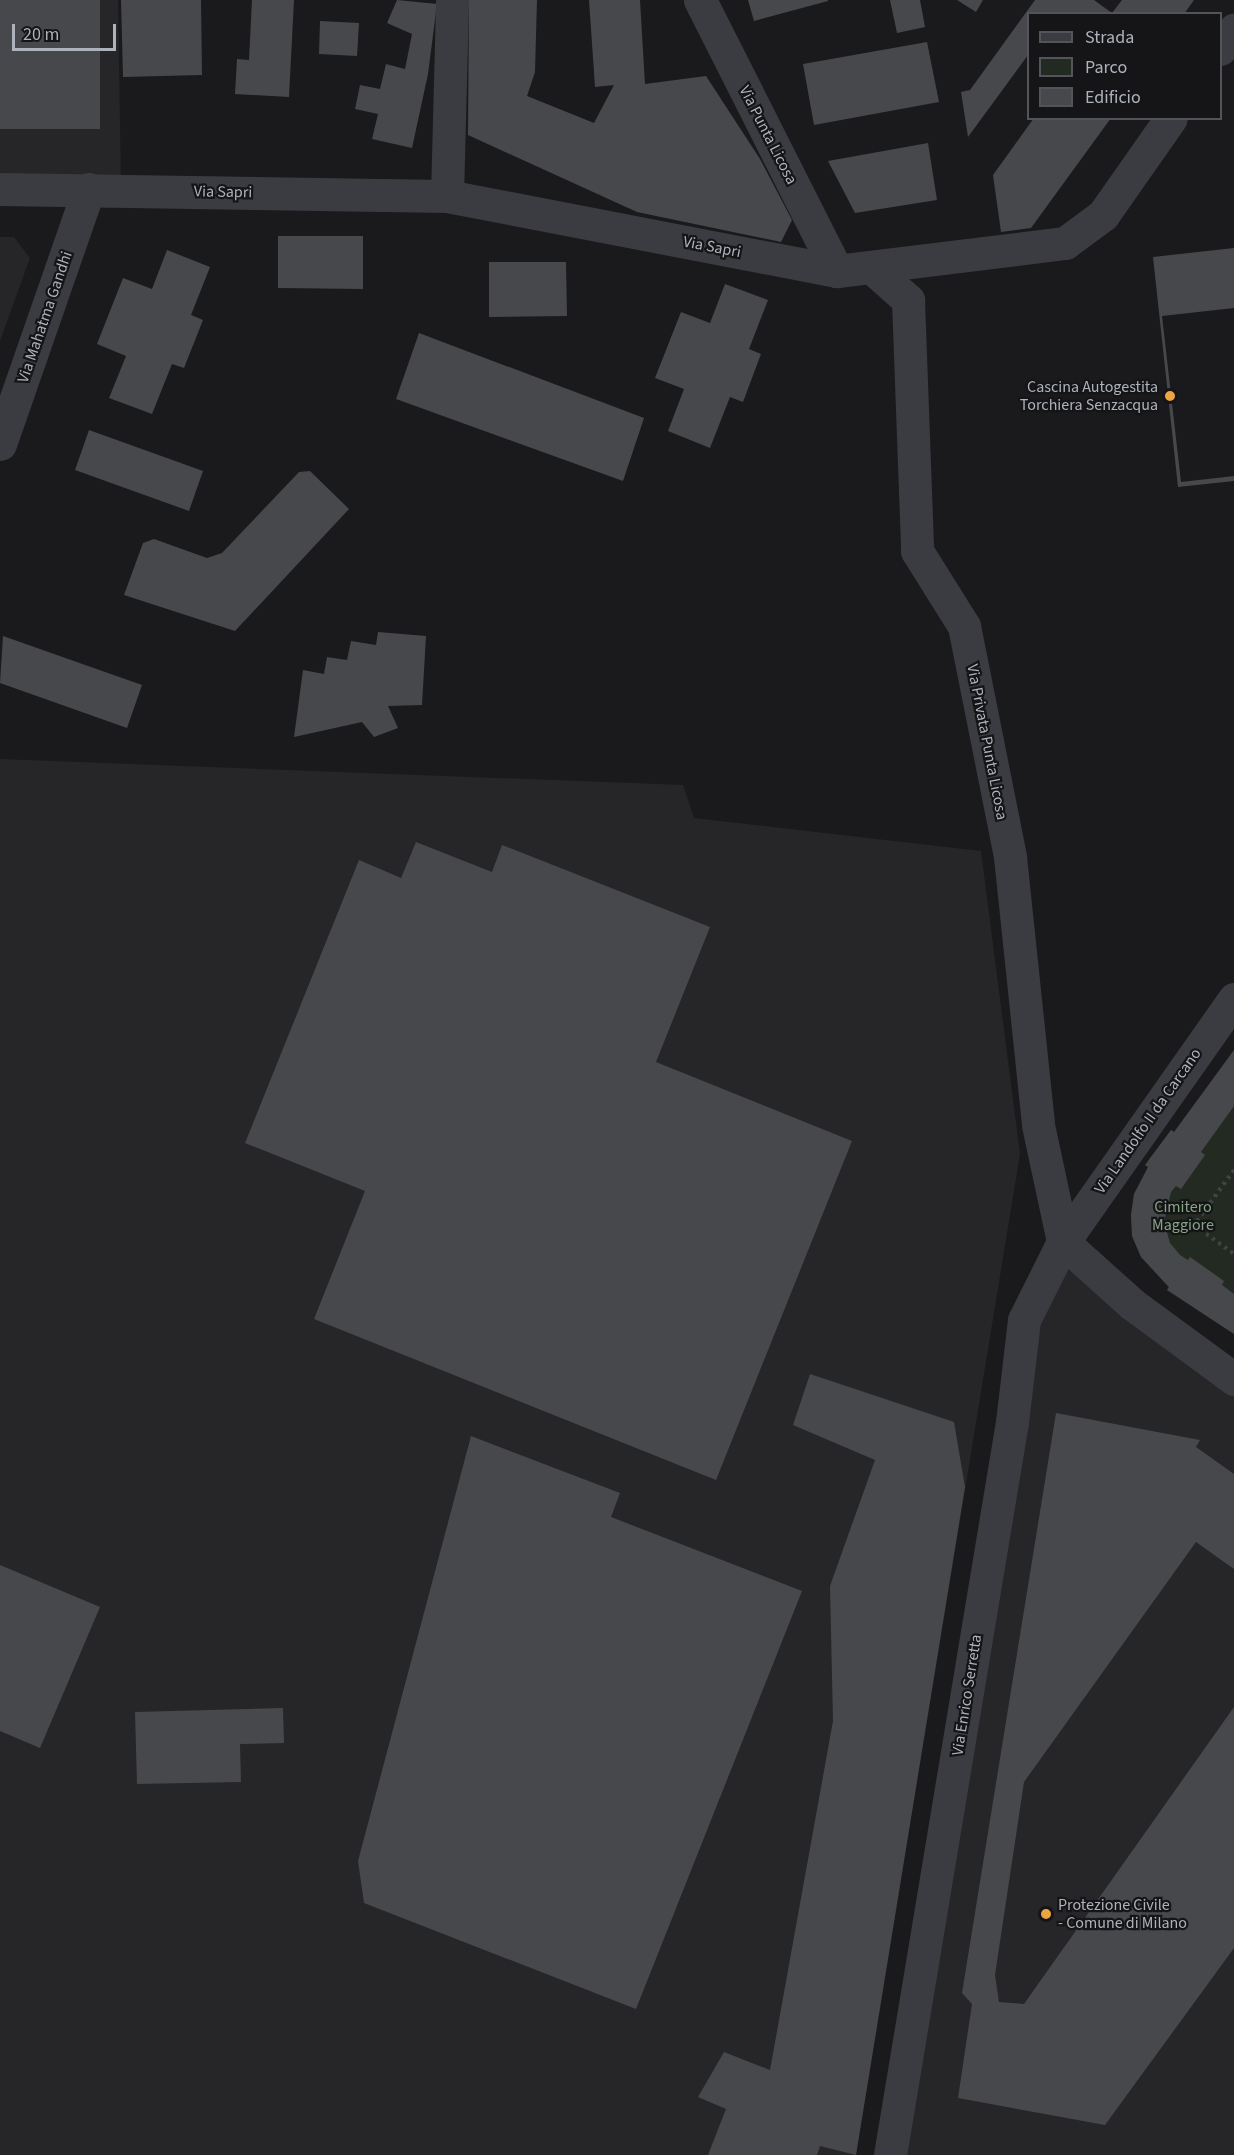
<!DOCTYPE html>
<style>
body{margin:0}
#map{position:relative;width:1234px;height:2155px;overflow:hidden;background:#1a1a1c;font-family:"Source Sans 3",sans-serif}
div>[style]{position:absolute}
.built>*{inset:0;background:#262629}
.green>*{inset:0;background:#222a22}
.building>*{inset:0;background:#47484c}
.path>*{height:4px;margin-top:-2px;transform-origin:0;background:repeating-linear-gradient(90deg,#414348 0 3px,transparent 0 7.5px)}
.minor>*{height:33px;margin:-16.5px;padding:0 16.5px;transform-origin:16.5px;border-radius:16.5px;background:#3b3c41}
.tertiary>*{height:33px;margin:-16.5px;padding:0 16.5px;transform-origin:16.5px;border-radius:16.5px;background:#3b3c41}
.dots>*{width:16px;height:16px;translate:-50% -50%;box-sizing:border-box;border:3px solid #151517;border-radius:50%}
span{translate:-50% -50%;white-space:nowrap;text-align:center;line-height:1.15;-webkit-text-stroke:4.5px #151517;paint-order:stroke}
.street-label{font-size:16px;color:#adb2bb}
.poi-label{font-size:16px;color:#adb2bb}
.right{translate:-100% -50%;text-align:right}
.left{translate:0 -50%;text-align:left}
.park-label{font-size:16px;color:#85a585}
.legend{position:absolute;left:1027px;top:12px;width:195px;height:108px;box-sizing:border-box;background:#151517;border:2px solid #525459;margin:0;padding:8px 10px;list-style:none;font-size:18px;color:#adb2bb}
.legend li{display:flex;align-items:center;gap:12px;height:30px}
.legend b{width:30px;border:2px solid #525459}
.scale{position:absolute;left:12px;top:24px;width:104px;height:27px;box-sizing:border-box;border:3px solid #adb2bb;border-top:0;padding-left:8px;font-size:18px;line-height:21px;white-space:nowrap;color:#adb2bb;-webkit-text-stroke:4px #151517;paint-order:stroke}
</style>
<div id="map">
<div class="built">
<div style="clip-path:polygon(0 0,118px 0,121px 186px,0 186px)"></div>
<div style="clip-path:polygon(0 237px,14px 237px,30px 258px,0 341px)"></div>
<div style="clip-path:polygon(0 759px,683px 785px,694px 818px,981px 851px,1020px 1154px,856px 2155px,0 2155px)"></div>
<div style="clip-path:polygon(1067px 1260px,1234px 1394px,1234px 2155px,906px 2155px,1042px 1304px)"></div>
</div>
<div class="green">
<div style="clip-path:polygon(1234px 1050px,1234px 1334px,1167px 1290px,1168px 1287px,1141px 1257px,1132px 1236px,1131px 1215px,1134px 1194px,1148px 1168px,1145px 1165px,1171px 1130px,1175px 1132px)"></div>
</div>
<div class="building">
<div style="clip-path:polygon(0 0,100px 0,100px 129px,0 129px)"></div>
<div style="clip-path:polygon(121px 0,201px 0,202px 75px,123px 77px)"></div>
<div style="clip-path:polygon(252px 0,294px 0,289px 97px,235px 94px,237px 59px,249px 60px)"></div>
<div style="clip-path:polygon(397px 0,437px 4px,428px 74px,412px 148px,372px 139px,378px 114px,355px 109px,360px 85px,380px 89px,386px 64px,405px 69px,412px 34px,387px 23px)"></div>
<div style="clip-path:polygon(469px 0,537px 0,535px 72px,527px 96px,594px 123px,614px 85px,595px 87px,589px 0,640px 0,645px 84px,706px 76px,760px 159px,792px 220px,781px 242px,637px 212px,468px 135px)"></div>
<div style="clip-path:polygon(748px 0,828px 0,828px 1px,754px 21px)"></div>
<div style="clip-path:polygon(890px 0,920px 0,925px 27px,897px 33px)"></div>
<div style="clip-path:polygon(957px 0,983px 0,976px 12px)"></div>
<div style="clip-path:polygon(1035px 0,1094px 0,1112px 13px,1122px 0,1194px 0,1184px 14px,1028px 14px,1028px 55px,968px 137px,961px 92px,970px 90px)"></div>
<div style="clip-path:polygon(320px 21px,359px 23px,357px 56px,319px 54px)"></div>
<div style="clip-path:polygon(927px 42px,939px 102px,814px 125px,803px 64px)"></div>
<div style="clip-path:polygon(1034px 118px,1111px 118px,1031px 228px,1001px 232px,993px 175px)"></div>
<div style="clip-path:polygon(928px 143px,937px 200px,855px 213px,828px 161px)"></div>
<div style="clip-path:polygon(278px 236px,363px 236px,363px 289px,278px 288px)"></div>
<div style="clip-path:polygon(1234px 248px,1234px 308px,1162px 316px,1181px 482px,1234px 476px,1234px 481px,1178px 487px,1153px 257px)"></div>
<div style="clip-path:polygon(167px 250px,210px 267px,191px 315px,203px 320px,184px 368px,172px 364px,152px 414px,109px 398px,126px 356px,97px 344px,123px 278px,152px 289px)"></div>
<div style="clip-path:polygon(489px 262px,566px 262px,567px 316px,489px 317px)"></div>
<div style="clip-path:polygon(725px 284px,768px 300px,749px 349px,761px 354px,743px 402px,730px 397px,710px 448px,668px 431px,684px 389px,655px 378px,681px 312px,710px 323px)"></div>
<div style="clip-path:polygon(419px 333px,644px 418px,623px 481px,396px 399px)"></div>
<div style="clip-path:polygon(89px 430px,203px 471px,189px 511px,75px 470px)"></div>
<div style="clip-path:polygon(310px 471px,349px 509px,235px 631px,124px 595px,143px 543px,154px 539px,207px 558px,222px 553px,299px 472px)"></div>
<div style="clip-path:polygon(378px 632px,426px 636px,422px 705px,388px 706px,398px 728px,374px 737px,362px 722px,294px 737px,303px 670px,324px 674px,327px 657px,347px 660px,351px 641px,376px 645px)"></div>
<div style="clip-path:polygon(3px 636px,142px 685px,127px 728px,0 683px)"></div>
<div style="clip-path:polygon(416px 842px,492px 872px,502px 845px,710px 927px,656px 1062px,852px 1141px,716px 1480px,314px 1319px,365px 1191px,245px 1143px,359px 860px,401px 878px)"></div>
<div style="clip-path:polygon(1234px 1050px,1234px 1106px,1201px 1152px,1205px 1155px,1181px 1189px,1176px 1186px,1171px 1192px,1164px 1222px,1170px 1243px,1180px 1255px,1188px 1260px,1190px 1257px,1224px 1281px,1222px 1285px,1234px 1294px,1234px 1334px,1167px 1290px,1169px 1287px,1141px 1257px,1132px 1236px,1131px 1215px,1134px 1194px,1148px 1167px,1145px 1165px,1171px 1130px,1174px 1132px)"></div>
<div style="clip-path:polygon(810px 1374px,954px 1422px,965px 1487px,856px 2155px,820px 2146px,817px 2155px,708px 2155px,726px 2109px,698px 2097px,724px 2052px,770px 2070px,833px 1721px,830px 1586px,875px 1460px,793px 1425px)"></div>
<div style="clip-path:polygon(1056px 1413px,1200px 1440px,1196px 1447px,1234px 1474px,1234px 1569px,1196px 1542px,1024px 1782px,995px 1975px,999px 2002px,1024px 2004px,1234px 1707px,1234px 1948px,1105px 2125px,958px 2098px,972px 2004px,962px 1993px)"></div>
<div style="clip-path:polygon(471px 1436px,620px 1493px,611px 1517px,802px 1591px,636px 2009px,364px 1903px,358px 1861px)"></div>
<div style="clip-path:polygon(0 1565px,100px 1607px,40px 1748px,0 1731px)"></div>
<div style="clip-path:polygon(283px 1708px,284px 1743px,240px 1744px,241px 1782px,137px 1784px,135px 1712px)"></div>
</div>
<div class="path">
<div style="left:1234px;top:1170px;width:68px;rotate:126deg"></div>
<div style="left:1194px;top:1225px;width:49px;rotate:35.9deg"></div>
</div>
<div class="minor">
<div style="left:700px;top:0;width:304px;rotate:63.2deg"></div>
<div style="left:1220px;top:49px;width:24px;rotate:-54deg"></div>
<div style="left:0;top:189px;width:447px;rotate:0.9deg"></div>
<div style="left:447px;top:196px;width:397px;rotate:10.9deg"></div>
<div style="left:837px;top:271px;width:230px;rotate:-7deg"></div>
<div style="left:1065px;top:243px;width:47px;rotate:-36.4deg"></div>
<div style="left:1103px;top:215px;width:118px;rotate:-55deg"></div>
<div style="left:447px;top:196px;width:196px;rotate:-88.5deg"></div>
<div style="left:871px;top:267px;width:50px;rotate:41.7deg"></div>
<div style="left:908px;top:300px;width:251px;rotate:87.9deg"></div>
<div style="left:917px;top:551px;width:89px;rotate:57.9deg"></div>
<div style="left:964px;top:626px;width:236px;rotate:78.7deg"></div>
<div style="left:1010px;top:857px;width:269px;rotate:84deg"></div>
<div style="left:1038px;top:1125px;width:120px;rotate:77.9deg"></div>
<div style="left:1063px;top:1242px;width:87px;rotate:116.6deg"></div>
<div style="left:1024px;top:1320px;width:103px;rotate:96.7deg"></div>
<div style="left:1012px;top:1422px;width:743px;rotate:99.45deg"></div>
<div style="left:0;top:444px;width:270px;rotate:-70.8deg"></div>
</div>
<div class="tertiary">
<div style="left:1234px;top:999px;width:297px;rotate:125.1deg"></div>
<div style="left:1063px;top:1242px;width:93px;rotate:41.9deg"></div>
<div style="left:1132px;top:1304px;width:127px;rotate:36.3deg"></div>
</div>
<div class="dots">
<div style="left:1170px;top:396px;background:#eda541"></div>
<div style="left:1046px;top:1914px;background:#eda541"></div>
</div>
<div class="street-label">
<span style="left:768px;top:135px;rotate:63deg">Via Punta Licosa</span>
<span style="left:223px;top:192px;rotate:1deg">Via Sapri</span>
<span style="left:712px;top:247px;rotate:11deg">Via Sapri</span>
<span style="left:45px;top:317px;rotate:-71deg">Via Mahatma Gandhi</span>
<span style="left:987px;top:742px;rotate:79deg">Via Privata Punta Licosa</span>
<span style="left:1148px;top:1121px;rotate:-55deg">Via Landolfo II da Carcano</span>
<span style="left:967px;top:1695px;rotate:-81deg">Via Enrico Serretta</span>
</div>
<div class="poi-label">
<span class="right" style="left:1158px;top:396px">Cascina Autogestita<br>Torchiera Senzacqua</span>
<span class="left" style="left:1058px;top:1914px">Protezione Civile<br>- Comune di Milano</span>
</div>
<div class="park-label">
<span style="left:1183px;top:1216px">Cimitero<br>Maggiore</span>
</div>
<ul class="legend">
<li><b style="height:8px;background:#3b3c41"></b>Strada</li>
<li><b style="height:16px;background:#222a22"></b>Parco</li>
<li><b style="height:16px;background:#47484c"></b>Edificio</li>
</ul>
<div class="scale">20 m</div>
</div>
